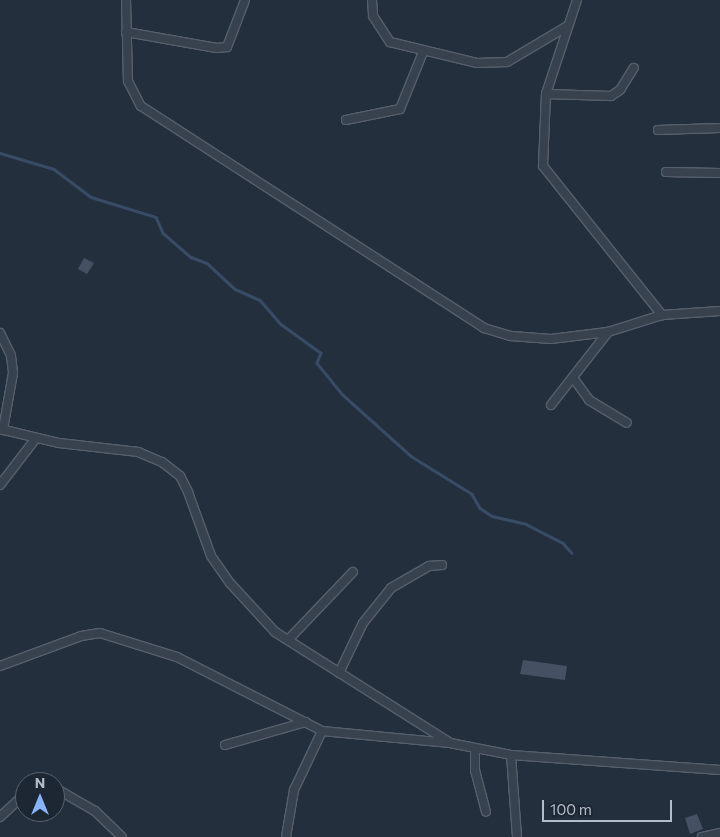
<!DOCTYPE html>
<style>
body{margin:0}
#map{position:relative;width:720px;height:837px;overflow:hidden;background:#242f3e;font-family:Commissioner,sans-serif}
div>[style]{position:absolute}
.stream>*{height:2.5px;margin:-1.25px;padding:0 1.25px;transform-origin:1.25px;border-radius:1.25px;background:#394c67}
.building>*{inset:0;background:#455162}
.roads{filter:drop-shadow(1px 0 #565f6c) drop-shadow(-1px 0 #565f6c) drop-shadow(0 1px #565f6c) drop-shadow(0 -1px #565f6c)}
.minor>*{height:8px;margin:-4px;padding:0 4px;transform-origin:4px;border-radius:4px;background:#38414e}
span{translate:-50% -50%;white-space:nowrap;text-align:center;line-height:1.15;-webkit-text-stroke:5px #1d2633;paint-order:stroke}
.north{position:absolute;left:15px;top:772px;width:50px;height:50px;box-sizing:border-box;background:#1d2633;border:1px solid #59626f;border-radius:50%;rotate:0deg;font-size:14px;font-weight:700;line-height:20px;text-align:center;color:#b4bcc9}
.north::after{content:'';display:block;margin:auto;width:18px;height:22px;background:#8ab4f8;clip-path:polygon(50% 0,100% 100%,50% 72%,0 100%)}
.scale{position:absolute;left:542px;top:800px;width:130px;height:22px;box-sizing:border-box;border:2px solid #b4bcc9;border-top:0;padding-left:6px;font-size:15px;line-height:18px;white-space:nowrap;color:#b4bcc9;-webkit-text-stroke:4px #1d2633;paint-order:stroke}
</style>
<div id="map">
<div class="stream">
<div style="left:0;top:153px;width:56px;rotate:16.5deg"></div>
<div style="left:54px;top:169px;width:46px;rotate:37.1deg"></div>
<div style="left:91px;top:197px;width:68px;rotate:17.1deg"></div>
<div style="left:156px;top:217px;width:17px;rotate:66deg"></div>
<div style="left:163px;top:233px;width:37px;rotate:41deg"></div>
<div style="left:191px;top:257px;width:17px;rotate:21deg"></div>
<div style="left:207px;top:263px;width:38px;rotate:43deg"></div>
<div style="left:235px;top:289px;width:27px;rotate:24deg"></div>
<div style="left:260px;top:300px;width:32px;rotate:49deg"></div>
<div style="left:281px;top:324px;width:49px;rotate:35.9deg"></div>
<div style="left:321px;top:353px;width:11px;rotate:112deg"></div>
<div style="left:317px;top:363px;width:40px;rotate:51deg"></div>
<div style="left:342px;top:394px;width:93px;rotate:41.9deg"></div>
<div style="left:411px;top:456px;width:72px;rotate:31.9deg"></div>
<div style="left:472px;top:494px;width:16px;rotate:60deg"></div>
<div style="left:480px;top:508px;width:14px;rotate:34deg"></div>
<div style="left:492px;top:516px;width:35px;rotate:13deg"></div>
<div style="left:526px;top:524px;width:42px;rotate:27.2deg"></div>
<div style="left:563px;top:543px;width:13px;rotate:48deg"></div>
</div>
<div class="building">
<div style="clip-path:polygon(84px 258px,94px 263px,87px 274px,78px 269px)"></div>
<div style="clip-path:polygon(523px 660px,567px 666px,565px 680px,520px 674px)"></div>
<div style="clip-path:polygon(697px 814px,703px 829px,690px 834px,685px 818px)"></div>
</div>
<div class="roads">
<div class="minor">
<div style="left:126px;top:0;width:81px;rotate:88.6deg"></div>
<div style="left:128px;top:81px;width:28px;rotate:63deg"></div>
<div style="left:141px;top:106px;width:409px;rotate:32.9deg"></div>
<div style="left:484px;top:328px;width:28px;rotate:17deg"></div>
<div style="left:511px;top:336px;width:40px;rotate:4.3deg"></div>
<div style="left:551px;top:339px;width:57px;rotate:-7deg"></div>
<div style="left:608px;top:332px;width:57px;rotate:-17.5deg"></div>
<div style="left:662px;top:315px;width:58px;rotate:-3.9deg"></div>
<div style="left:372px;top:0;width:16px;rotate:86deg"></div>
<div style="left:373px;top:16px;width:31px;rotate:57deg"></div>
<div style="left:390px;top:42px;width:89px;rotate:13.6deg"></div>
<div style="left:477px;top:63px;width:30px;rotate:-2deg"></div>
<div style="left:507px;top:62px;width:69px;rotate:-30.7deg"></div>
<div style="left:577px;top:0;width:99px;rotate:108.3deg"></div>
<div style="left:546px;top:94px;width:72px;rotate:92.4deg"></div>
<div style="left:543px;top:166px;width:191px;rotate:51.4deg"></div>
<div style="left:126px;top:32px;width:92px;rotate:10deg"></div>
<div style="left:217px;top:48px;width:10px;rotate:-6deg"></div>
<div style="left:227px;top:47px;width:50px;rotate:-69deg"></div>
<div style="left:546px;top:94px;width:65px;rotate:1.8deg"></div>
<div style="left:611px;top:96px;width:11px;rotate:-34deg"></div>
<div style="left:620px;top:90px;width:26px;rotate:-58deg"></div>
<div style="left:346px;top:120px;width:55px;rotate:-11.5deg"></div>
<div style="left:400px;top:109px;width:61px;rotate:-68deg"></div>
<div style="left:658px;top:130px;width:62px;rotate:-1.8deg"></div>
<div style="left:666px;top:172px;width:54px;rotate:1.1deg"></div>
<div style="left:0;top:333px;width:25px;rotate:64deg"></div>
<div style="left:11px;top:356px;width:17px;rotate:83deg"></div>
<div style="left:13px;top:373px;width:58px;rotate:100deg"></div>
<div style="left:574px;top:379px;width:26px;rotate:54deg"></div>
<div style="left:589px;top:400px;width:44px;rotate:31.2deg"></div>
<div style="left:551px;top:405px;width:93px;rotate:-52deg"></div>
<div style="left:0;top:429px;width:61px;rotate:13.3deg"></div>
<div style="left:59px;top:443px;width:80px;rotate:6.5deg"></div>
<div style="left:138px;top:452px;width:26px;rotate:23deg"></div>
<div style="left:162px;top:462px;width:23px;rotate:38deg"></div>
<div style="left:180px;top:476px;width:18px;rotate:63deg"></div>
<div style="left:188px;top:492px;width:68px;rotate:70.2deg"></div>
<div style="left:211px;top:556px;width:33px;rotate:55deg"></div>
<div style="left:230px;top:583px;width:67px;rotate:47.4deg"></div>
<div style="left:275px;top:632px;width:206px;rotate:32.3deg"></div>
<div style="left:0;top:485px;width:59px;rotate:-52.5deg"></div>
<div style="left:288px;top:640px;width:94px;rotate:-46.3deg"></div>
<div style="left:0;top:666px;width:86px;rotate:-20.3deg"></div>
<div style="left:81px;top:636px;width:19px;rotate:-9deg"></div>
<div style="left:100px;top:633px;width:81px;rotate:17.3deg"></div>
<div style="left:177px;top:657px;width:163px;rotate:27deg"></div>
<div style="left:322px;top:731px;width:129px;rotate:5.4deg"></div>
<div style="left:450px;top:743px;width:62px;rotate:11.1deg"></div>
<div style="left:511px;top:755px;width:210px;rotate:4.1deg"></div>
<div style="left:339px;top:673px;width:55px;rotate:-64.4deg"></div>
<div style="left:363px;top:623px;width:45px;rotate:-51.3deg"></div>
<div style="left:391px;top:588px;width:44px;rotate:-30.1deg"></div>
<div style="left:429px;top:566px;width:13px;rotate:-4deg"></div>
<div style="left:225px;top:745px;width:84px;rotate:-15.9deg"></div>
<div style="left:475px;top:749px;width:21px;rotate:90deg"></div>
<div style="left:475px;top:770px;width:43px;rotate:75.3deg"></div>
<div style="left:511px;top:755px;width:82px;rotate:85.8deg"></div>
<div style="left:55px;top:788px;width:46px;rotate:29.9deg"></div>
<div style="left:95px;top:811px;width:37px;rotate:44deg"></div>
<div style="left:0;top:817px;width:34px;rotate:-43deg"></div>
<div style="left:286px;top:837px;width:48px;rotate:-80.3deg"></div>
<div style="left:294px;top:790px;width:65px;rotate:-64.6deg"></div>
<div style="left:702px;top:837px;width:18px;rotate:-13deg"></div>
</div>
</div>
<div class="north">N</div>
<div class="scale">100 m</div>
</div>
